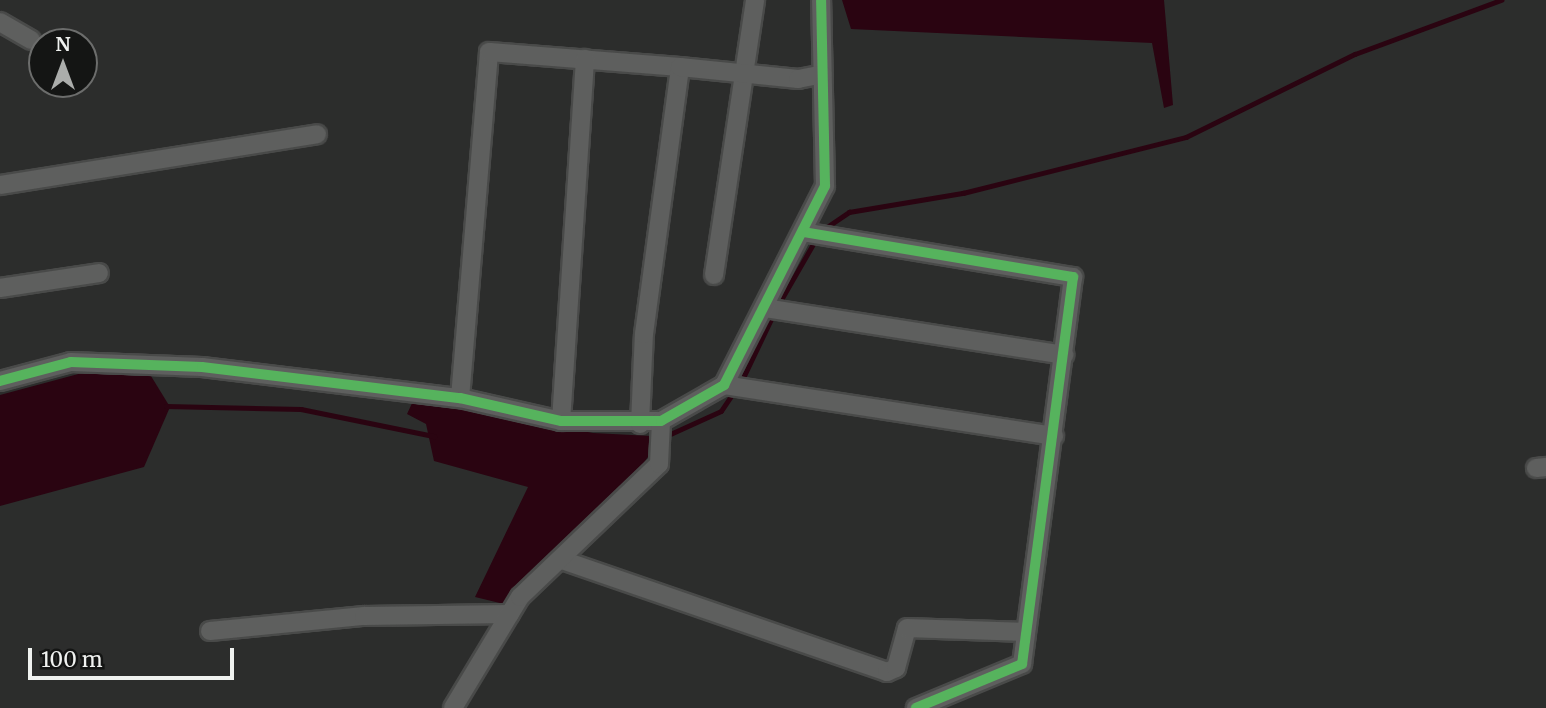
<!DOCTYPE html>
<style>
body{margin:0}
#map{position:relative;width:1546px;height:708px;overflow:hidden;background:#2c2d2c;font-family:Merriweather,serif}
div>[style]{position:absolute}
.water>*{inset:0;background:#2a0411}
.stream>*{height:4.5px;margin:-2.25px;padding:0 2.25px;transform-origin:2.25px;border-radius:2.25px;background:#2a0411}
.roads{filter:drop-shadow(2px 0 #494a49) drop-shadow(-2px 0 #494a49) drop-shadow(0 2px #494a49) drop-shadow(0 -2px #494a49)}
.minor>*{height:18px;margin:-9px;padding:0 9px;transform-origin:9px;border-radius:9px;background:#5e5f5e}
.cycleway>*{height:10px;margin:-5px;padding:0 5px;transform-origin:5px;border-radius:5px;background:#56b35d}
span{translate:-50% -50%;white-space:nowrap;text-align:center;line-height:1.15;-webkit-text-stroke:7px #141514;paint-order:stroke}
.north{position:absolute;left:28px;top:28px;width:70px;height:70px;box-sizing:border-box;background:#141514;border:2px solid #6c6d6c;border-radius:50%;rotate:0deg;font-size:19px;font-weight:700;line-height:28px;text-align:center;color:#f0f2f0}
.north::after{content:'';display:block;margin:auto;width:24px;height:32px;background:#abadab;clip-path:polygon(50% 0,100% 100%,50% 72%,0 100%)}
.scale{position:absolute;left:28px;top:648px;width:206px;height:32px;box-sizing:border-box;border:4px solid #f0f2f0;border-top:0;padding-left:9px;font-size:21px;line-height:24px;white-space:nowrap;color:#f0f2f0;-webkit-text-stroke:5px #141514;paint-order:stroke}
</style>
<div id="map">
<div class="water">
<div style="clip-path:polygon(842px 0,1164px 0,1173px 105px,1164px 108px,1152px 43px,851px 29px)"></div>
<div style="clip-path:polygon(82px 373px,151px 376px,170px 407px,144px 467px,0 506px,0 395px)"></div>
<div style="clip-path:polygon(414px 399px,593px 433px,651px 436px,653px 450px,627px 486px,504px 604px,475px 597px,528px 487px,434px 461px,426px 424px,407px 414px)"></div>
</div>
<div class="stream">
<div style="left:821px;top:231px;width:34px;rotate:-34deg"></div>
<div style="left:849px;top:212px;width:116px;rotate:-9.5deg"></div>
<div style="left:963px;top:193px;width:230px;rotate:-14.1deg"></div>
<div style="left:1186px;top:137px;width:188px;rotate:-26.2deg"></div>
<div style="left:1355px;top:54px;width:156px;rotate:-20.3deg"></div>
<div style="left:777px;top:307px;width:78px;rotate:-60.2deg"></div>
<div style="left:741px;top:382px;width:74px;rotate:-64.5deg"></div>
<div style="left:166px;top:406px;width:135px;rotate:1.3deg"></div>
<div style="left:301px;top:409px;width:136px;rotate:11.5deg"></div>
<div style="left:666px;top:436px;width:60px;rotate:-24.4deg"></div>
<div style="left:721px;top:411px;width:23px;rotate:-56deg"></div>
</div>
<div class="roads">
<div class="minor">
<div style="left:0;top:22px;width:36px;rotate:30deg"></div>
<div style="left:0;top:185px;width:321px;rotate:-9.1deg"></div>
<div style="left:803px;top:232px;width:274px;rotate:9.5deg"></div>
<div style="left:1073px;top:277px;width:390px;rotate:97.5deg"></div>
<div style="left:1022px;top:664px;width:115px;rotate:157.5deg"></div>
<div style="left:714px;top:275px;width:278px;rotate:-81.5deg"></div>
<div style="left:0;top:288px;width:100px;rotate:-8.6deg"></div>
<div style="left:765px;top:308px;width:303px;rotate:8.9deg"></div>
<div style="left:0;top:381px;width:73px;rotate:-15deg"></div>
<div style="left:71px;top:362px;width:131px;rotate:2.2deg"></div>
<div style="left:202px;top:367px;width:260px;rotate:6.9deg"></div>
<div style="left:460px;top:398px;width:104px;rotate:12.8deg"></div>
<div style="left:561px;top:421px;width:100px"></div>
<div style="left:661px;top:421px;width:73px;rotate:-29.7deg"></div>
<div style="left:724px;top:385px;width:223px;rotate:-63.1deg"></div>
<div style="left:825px;top:186px;width:186px;rotate:-91.2deg"></div>
<div style="left:724px;top:385px;width:334px;rotate:8.8deg"></div>
<div style="left:460px;top:398px;width:347px;rotate:-85.2deg"></div>
<div style="left:489px;top:52px;width:192px;rotate:4.5deg"></div>
<div style="left:561px;top:421px;width:363px;rotate:-86.2deg"></div>
<div style="left:640px;top:424px;width:90px;rotate:-87.5deg"></div>
<div style="left:644px;top:334px;width:269px;rotate:-82.3deg"></div>
<div style="left:680px;top:67px;width:119px;rotate:5.8deg"></div>
<div style="left:798px;top:79px;width:25px;rotate:-11deg"></div>
<div style="left:1536px;top:468px;width:10px;rotate:-6deg"></div>
<div style="left:562px;top:560px;width:344px;rotate:19deg"></div>
<div style="left:887px;top:672px;width:10px;rotate:-24deg"></div>
<div style="left:896px;top:668px;width:41px;rotate:-74.6deg"></div>
<div style="left:907px;top:628px;width:119px;rotate:1.9deg"></div>
<div style="left:210px;top:631px;width:155px;rotate:-5.6deg"></div>
<div style="left:364px;top:616px;width:146px;rotate:-0.8deg"></div>
<div style="left:453px;top:708px;width:130px;rotate:-58.9deg"></div>
<div style="left:520px;top:597px;width:192px;rotate:-43.7deg"></div>
<div style="left:659px;top:464px;width:43px;rotate:-87.3deg"></div>
</div>
</div>
<div class="cycleway">
<div style="left:803px;top:232px;width:274px;rotate:9.5deg"></div>
<div style="left:1073px;top:277px;width:390px;rotate:97.5deg"></div>
<div style="left:1022px;top:664px;width:115px;rotate:157.5deg"></div>
<div style="left:0;top:381px;width:73px;rotate:-15deg"></div>
<div style="left:71px;top:362px;width:131px;rotate:2.2deg"></div>
<div style="left:202px;top:367px;width:260px;rotate:6.9deg"></div>
<div style="left:460px;top:398px;width:104px;rotate:12.8deg"></div>
<div style="left:561px;top:421px;width:100px"></div>
<div style="left:661px;top:421px;width:73px;rotate:-29.7deg"></div>
<div style="left:724px;top:385px;width:223px;rotate:-63.1deg"></div>
<div style="left:825px;top:186px;width:186px;rotate:-91.2deg"></div>
</div>
<div class="north">N</div>
<div class="scale">100 m</div>
</div>
